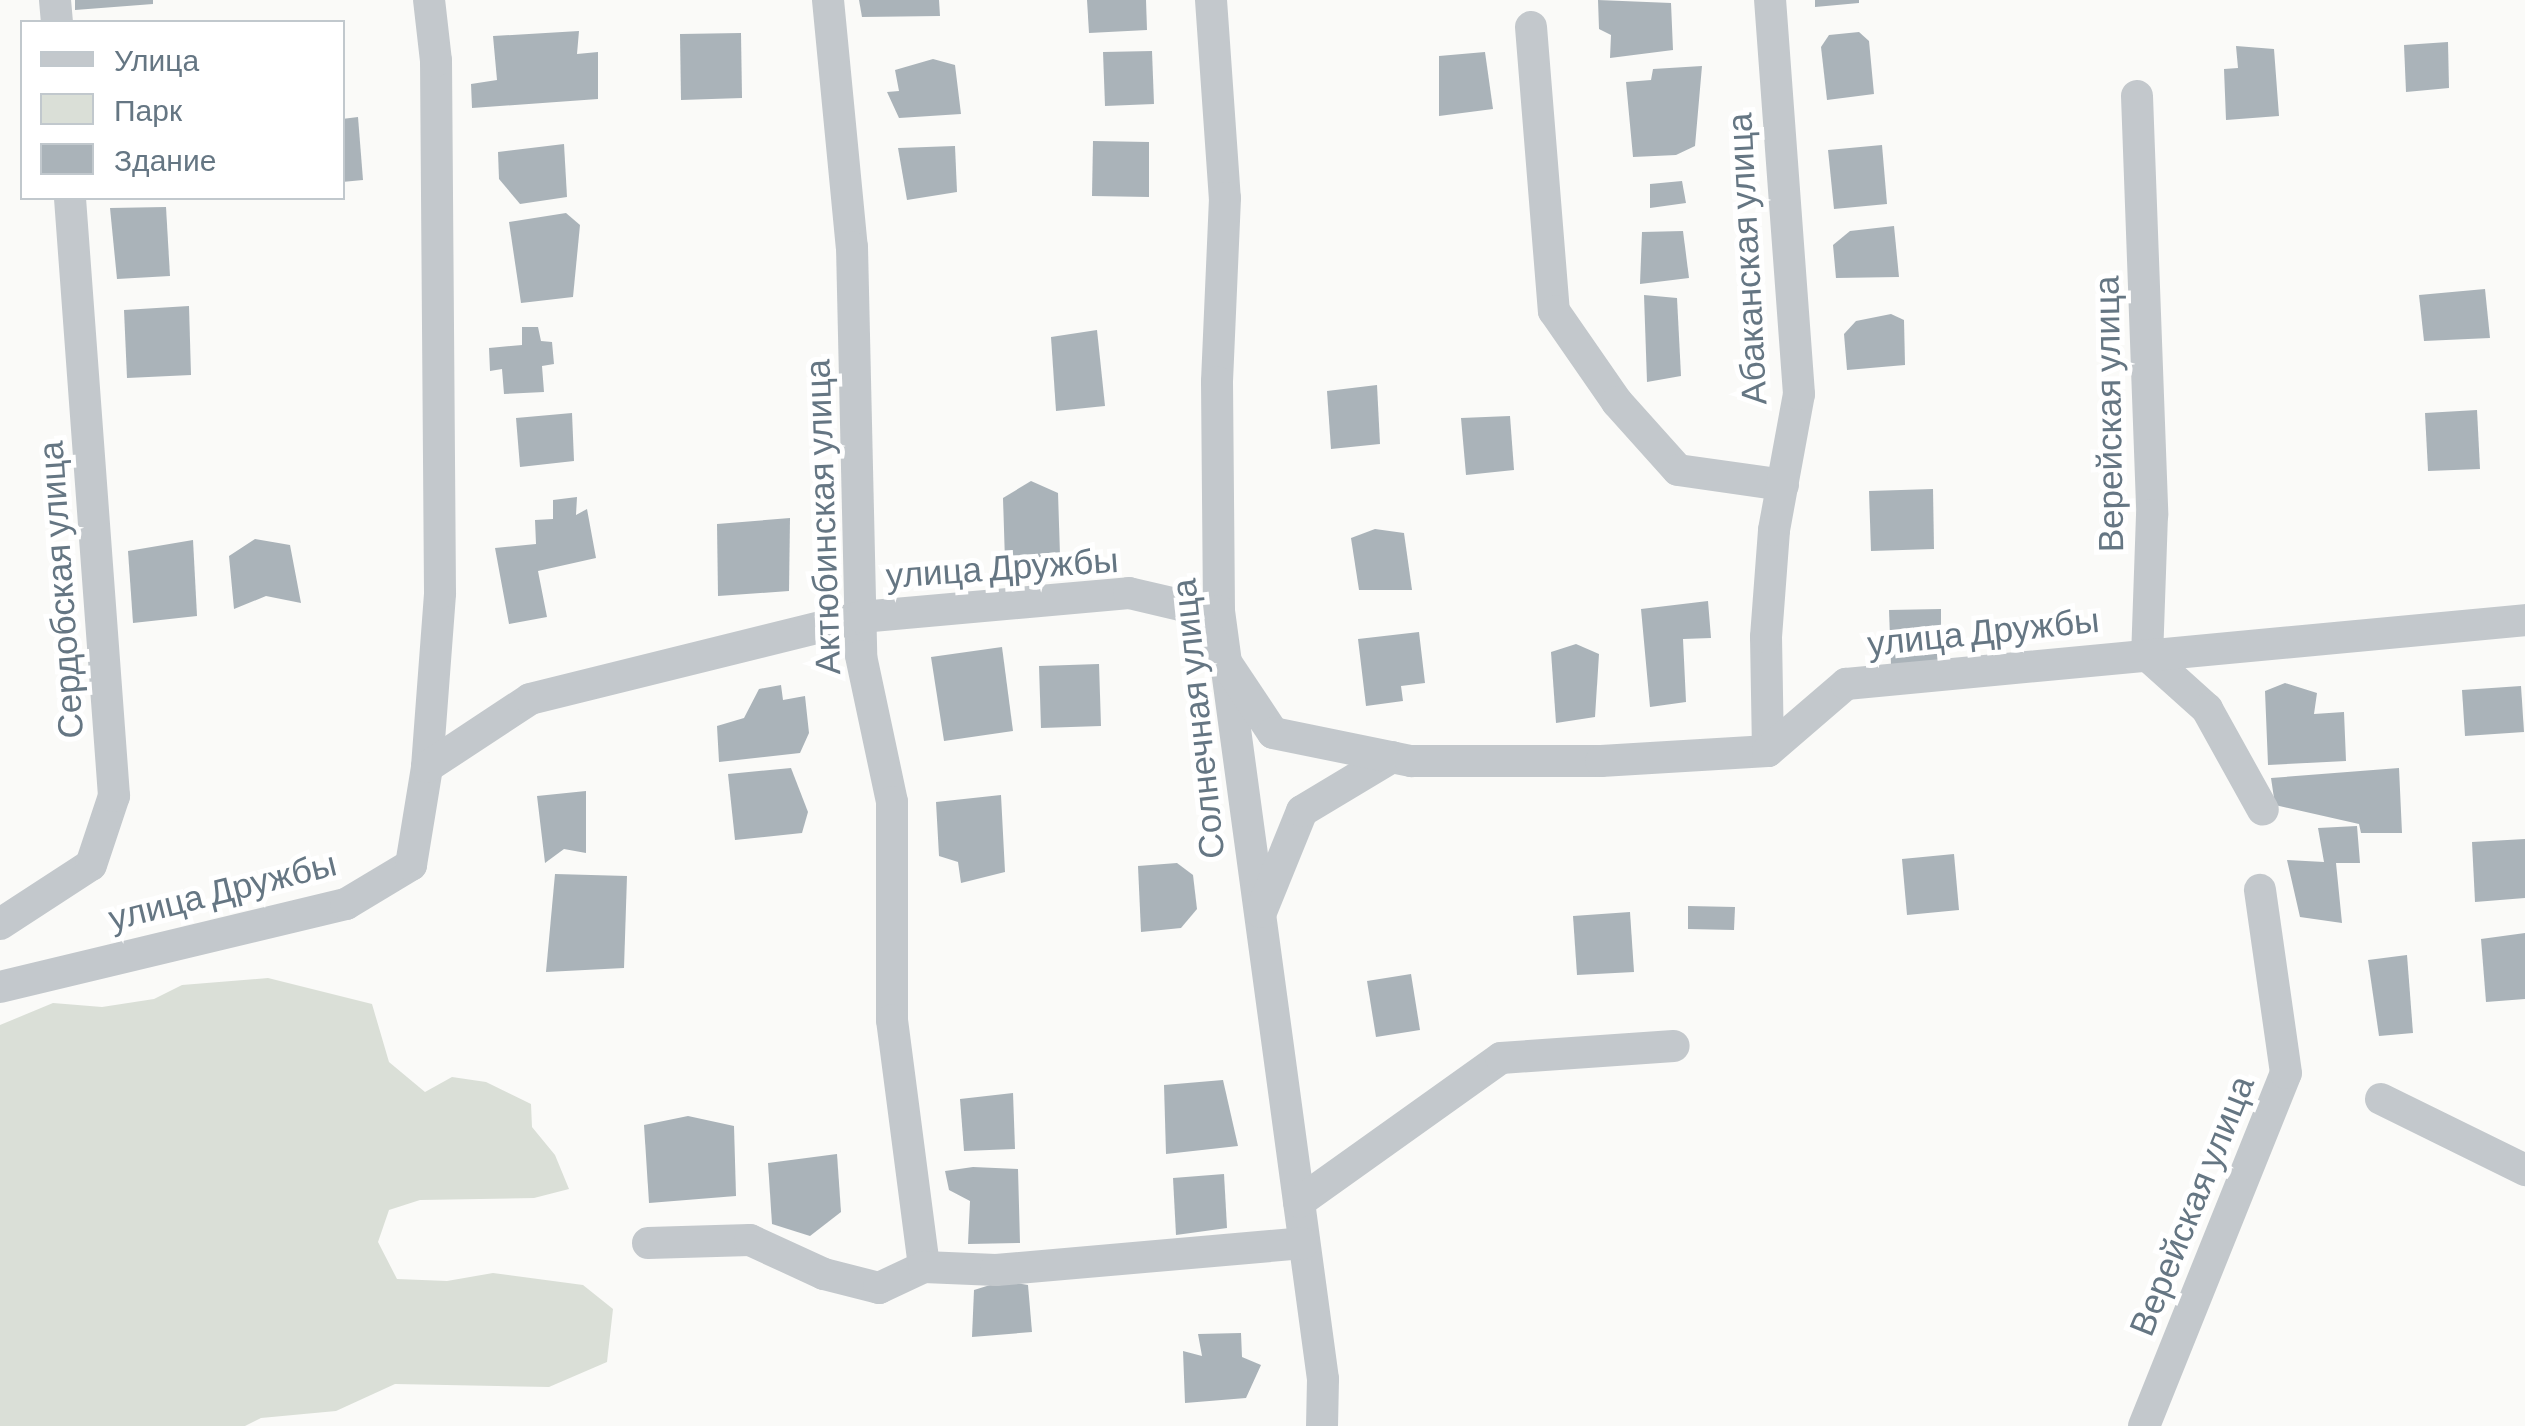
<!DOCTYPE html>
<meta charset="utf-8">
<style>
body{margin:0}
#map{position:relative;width:2525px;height:1426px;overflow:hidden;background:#fafaf8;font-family:Barlow,sans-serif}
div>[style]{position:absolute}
.green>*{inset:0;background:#dadfd7}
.building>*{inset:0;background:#aab3b9}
.street>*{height:32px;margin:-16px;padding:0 16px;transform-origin:16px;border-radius:16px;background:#c3c8cc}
span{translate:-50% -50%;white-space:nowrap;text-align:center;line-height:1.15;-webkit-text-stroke:10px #fff;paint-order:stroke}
.street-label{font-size:35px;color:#657683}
.legend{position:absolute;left:20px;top:20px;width:325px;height:180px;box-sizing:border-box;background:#fff;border:2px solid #c1c8cd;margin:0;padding:12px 18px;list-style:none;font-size:30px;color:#657683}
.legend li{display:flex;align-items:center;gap:20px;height:50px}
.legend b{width:50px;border:2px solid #c1c8cd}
</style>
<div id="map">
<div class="green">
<div style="clip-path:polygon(268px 978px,372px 1004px,389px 1062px,425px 1092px,452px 1077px,486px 1082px,531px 1104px,532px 1127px,555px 1155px,569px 1189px,534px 1198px,420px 1200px,389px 1210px,378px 1242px,397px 1279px,447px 1281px,493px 1273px,583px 1285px,613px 1309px,607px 1362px,549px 1387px,395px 1384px,336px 1411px,261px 1418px,245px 1426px,0 1426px,0 1025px,53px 1003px,102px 1007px,154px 999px,182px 985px)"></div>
</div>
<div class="building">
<div style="clip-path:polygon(75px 0,153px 0,153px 4px,75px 10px)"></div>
<div style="clip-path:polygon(859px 0,939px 0,940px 16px,862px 17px)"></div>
<div style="clip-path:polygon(1087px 0,1146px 0,1147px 30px,1089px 33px)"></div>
<div style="clip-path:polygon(1598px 0,1671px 3px,1673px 50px,1610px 58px,1611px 35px,1599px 29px)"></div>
<div style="clip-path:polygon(1815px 0,1859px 0,1859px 3px,1815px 7px)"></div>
<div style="clip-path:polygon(579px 31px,577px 54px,598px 52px,598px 99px,472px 108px,471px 84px,497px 80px,493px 36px)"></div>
<div style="clip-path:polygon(1859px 32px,1869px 41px,1874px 94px,1827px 100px,1821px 47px,1829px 35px)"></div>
<div style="clip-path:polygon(741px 33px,742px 98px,681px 100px,680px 34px)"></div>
<div style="clip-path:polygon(2448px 42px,2449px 88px,2406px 92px,2404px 45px)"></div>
<div style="clip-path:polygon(2236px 46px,2274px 49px,2279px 116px,2226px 120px,2224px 69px,2238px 68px)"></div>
<div style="clip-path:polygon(1152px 51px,1154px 104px,1105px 106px,1103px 52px)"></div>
<div style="clip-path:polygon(1485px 52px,1493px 109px,1439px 116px,1439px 56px)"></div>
<div style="clip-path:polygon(933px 59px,955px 65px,961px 114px,899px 118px,887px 92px,899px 91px,895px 70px)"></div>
<div style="clip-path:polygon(1702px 66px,1695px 146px,1676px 155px,1633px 157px,1626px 82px,1651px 80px,1653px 69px)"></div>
<div style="clip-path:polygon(358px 117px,363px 180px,342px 182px,342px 119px)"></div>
<div style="clip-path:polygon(1093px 141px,1149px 142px,1149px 197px,1092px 196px)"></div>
<div style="clip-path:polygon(564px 144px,567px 197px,520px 204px,499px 179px,498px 152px)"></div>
<div style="clip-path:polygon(1882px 145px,1887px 204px,1834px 209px,1828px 150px)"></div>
<div style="clip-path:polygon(955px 146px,957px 192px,907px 200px,898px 148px)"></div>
<div style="clip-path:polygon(1682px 181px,1686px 203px,1650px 208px,1650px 184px)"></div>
<div style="clip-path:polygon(166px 207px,170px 276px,117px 279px,110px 208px)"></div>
<div style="clip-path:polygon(566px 213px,580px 225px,573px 297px,521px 303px,509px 222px)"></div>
<div style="clip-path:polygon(1894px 226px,1899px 277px,1836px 278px,1833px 245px,1850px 231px)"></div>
<div style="clip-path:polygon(1683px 231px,1689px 278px,1640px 284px,1642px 232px)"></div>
<div style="clip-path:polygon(2485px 289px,2490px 338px,2424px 341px,2419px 295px)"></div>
<div style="clip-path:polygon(1644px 295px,1677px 298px,1681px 376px,1647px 382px)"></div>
<div style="clip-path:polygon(189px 306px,191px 375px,127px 378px,124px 310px)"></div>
<div style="clip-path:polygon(1891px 314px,1904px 320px,1905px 365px,1847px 370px,1844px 334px,1856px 321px)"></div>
<div style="clip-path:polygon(522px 327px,538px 327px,541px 341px,552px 342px,554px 364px,542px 366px,544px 392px,504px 394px,502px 369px,490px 371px,489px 348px,522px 345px)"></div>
<div style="clip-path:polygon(1097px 330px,1105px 406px,1056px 411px,1051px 337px)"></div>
<div style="clip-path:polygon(1377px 385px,1380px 444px,1331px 449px,1327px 391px)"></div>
<div style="clip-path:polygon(2477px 410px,2480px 469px,2428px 471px,2425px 413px)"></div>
<div style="clip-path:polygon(572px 413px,574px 461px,520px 467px,516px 418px)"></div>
<div style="clip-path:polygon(1510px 416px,1514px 470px,1466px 475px,1461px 418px)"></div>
<div style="clip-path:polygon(1031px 481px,1058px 493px,1060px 555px,1005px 561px,1003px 498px)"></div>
<div style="clip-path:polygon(1933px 489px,1934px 549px,1871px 551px,1869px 491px)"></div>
<div style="clip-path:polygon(577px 497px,576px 515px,587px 509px,596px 558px,538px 571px,547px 617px,509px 624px,495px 548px,536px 544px,535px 520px,553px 519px,553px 500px)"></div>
<div style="clip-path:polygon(790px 518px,789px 591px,718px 596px,717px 524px)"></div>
<div style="clip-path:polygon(1375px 529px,1404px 533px,1412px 590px,1359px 590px,1351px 538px)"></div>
<div style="clip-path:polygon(255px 539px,290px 545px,301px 603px,266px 596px,234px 609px,229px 556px)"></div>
<div style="clip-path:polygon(193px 540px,197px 616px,133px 623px,128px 551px)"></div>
<div style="clip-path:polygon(1708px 601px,1711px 638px,1683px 639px,1686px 702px,1650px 707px,1641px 609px)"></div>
<div style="clip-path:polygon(1941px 609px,1941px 664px,1891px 665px,1889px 610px)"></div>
<div style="clip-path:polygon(1419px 632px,1425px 683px,1401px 686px,1403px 701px,1366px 706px,1358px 639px)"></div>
<div style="clip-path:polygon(1576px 644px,1599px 654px,1595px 717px,1556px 723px,1551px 652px)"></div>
<div style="clip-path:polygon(1002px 647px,1013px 731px,944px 741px,931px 657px)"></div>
<div style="clip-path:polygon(1099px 664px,1101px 726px,1041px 728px,1039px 666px)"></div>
<div style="clip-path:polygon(2285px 683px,2317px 693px,2314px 714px,2344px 712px,2346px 761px,2268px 765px,2265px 691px)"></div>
<div style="clip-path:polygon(781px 685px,783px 700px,805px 696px,809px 733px,800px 753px,719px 762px,717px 726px,744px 718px,759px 689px)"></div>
<div style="clip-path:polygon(2521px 686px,2524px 732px,2465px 736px,2462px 690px)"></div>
<div style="clip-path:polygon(791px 768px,808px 812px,802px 833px,735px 840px,728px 774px)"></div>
<div style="clip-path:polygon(2399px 768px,2402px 833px,2361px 833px,2359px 824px,2275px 805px,2271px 778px)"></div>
<div style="clip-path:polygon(586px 791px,586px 853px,564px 849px,545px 863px,537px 796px)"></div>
<div style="clip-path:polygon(1001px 795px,1005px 872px,961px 883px,958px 862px,939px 856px,936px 802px)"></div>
<div style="clip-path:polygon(2357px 826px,2360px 863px,2336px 863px,2342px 923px,2300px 917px,2287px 860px,2324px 862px,2318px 828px)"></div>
<div style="clip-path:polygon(2525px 839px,2525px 898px,2475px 902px,2472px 842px)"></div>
<div style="clip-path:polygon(1954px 854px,1959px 910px,1907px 915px,1902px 859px)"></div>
<div style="clip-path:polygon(1177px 863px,1193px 875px,1197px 909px,1181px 928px,1141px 932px,1138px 866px)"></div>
<div style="clip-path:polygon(555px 874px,627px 876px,624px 968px,546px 972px)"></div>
<div style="clip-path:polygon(1688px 906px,1735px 907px,1734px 930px,1688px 929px)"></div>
<div style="clip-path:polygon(1630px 912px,1634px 972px,1577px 975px,1573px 916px)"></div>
<div style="clip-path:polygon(2525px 933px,2525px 999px,2486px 1002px,2481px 939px)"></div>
<div style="clip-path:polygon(2407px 955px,2413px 1033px,2379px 1036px,2368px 960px)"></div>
<div style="clip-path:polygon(1411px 974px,1420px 1030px,1376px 1037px,1367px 981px)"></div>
<div style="clip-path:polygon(1223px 1080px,1238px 1146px,1166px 1154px,1164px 1085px)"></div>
<div style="clip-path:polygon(1013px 1093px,1015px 1149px,964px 1151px,960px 1099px)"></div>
<div style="clip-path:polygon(688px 1116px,734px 1126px,736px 1196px,649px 1203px,644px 1125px)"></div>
<div style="clip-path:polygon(837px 1154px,841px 1212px,810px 1236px,772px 1224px,768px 1163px)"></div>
<div style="clip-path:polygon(973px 1167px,1018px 1169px,1020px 1243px,968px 1244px,970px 1201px,949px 1190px,945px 1171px)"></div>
<div style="clip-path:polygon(1224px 1174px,1227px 1228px,1176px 1235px,1173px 1178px)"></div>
<div style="clip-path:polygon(1003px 1281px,1028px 1285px,1032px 1332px,972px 1337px,974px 1290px)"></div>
<div style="clip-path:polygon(1241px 1333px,1242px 1357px,1261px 1365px,1246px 1398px,1185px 1403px,1183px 1351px,1202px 1356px,1198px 1334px)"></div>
</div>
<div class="street">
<div style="left:55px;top:0;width:22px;rotate:85deg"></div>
<div style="left:828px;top:0;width:248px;rotate:84.5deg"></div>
<div style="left:852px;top:247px;width:409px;rotate:88.7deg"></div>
<div style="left:861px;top:656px;width:149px;rotate:78deg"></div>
<div style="left:892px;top:802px;width:218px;rotate:90deg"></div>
<div style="left:892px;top:1020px;width:249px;rotate:82.6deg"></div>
<div style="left:1211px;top:0;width:198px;rotate:86deg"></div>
<div style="left:1225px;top:198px;width:184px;rotate:92.5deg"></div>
<div style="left:1217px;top:382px;width:229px;rotate:89.5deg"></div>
<div style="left:1219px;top:611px;width:775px;rotate:82.29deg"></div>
<div style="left:1323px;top:1379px;width:47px;rotate:91.2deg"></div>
<div style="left:1531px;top:27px;width:285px;rotate:85.4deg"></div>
<div style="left:1554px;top:311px;width:111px;rotate:55.3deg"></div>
<div style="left:1617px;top:402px;width:91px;rotate:48.1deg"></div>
<div style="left:1678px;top:470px;width:106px;rotate:8.1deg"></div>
<div style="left:2137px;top:96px;width:419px;rotate:87.9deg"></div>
<div style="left:2152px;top:515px;width:140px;rotate:92deg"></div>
<div style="left:2147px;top:655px;width:81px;rotate:42deg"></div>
<div style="left:2207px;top:709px;width:115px;rotate:61deg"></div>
<div style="left:1768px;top:751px;width:114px;rotate:-91deg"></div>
<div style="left:1766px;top:637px;width:107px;rotate:-85.7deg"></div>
<div style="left:1774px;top:530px;width:138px;rotate:-79.6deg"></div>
<div style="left:1799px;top:394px;width:395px;rotate:-94.2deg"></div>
<div style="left:427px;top:767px;width:174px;rotate:-85.7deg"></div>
<div style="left:440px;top:593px;width:532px;rotate:-90.43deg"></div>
<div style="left:436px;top:61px;width:61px;rotate:-96.5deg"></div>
<div style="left:1261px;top:912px;width:109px;rotate:-67.9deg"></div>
<div style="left:1302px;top:811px;width:105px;rotate:-31deg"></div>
<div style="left:0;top:924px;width:108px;rotate:-33deg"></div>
<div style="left:91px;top:865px;width:73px;rotate:-71.6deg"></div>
<div style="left:114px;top:796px;width:600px;rotate:-94.21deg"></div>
<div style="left:0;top:987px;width:356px;rotate:-13.5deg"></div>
<div style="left:346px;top:904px;width:76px;rotate:-31deg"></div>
<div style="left:411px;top:865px;width:99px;rotate:-80.7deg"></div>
<div style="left:427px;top:767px;width:123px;rotate:-33.4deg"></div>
<div style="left:530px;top:699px;width:341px;rotate:-13.9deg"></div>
<div style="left:861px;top:617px;width:269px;rotate:-5.1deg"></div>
<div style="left:1129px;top:593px;width:62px;rotate:13.1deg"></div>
<div style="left:1189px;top:607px;width:151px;rotate:56.3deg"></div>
<div style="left:1273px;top:733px;width:141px;rotate:11.5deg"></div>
<div style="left:1411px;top:761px;width:190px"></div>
<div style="left:1601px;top:761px;width:167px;rotate:-3.4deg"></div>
<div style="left:1768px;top:751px;width:103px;rotate:-40.7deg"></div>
<div style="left:1846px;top:684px;width:682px;rotate:-5.38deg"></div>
<div style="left:2381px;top:1099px;width:161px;rotate:26.2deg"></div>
<div style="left:1299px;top:1202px;width:248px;rotate:-35.5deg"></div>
<div style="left:1501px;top:1058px;width:173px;rotate:-4deg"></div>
<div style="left:648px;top:1243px;width:102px;rotate:-1.7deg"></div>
<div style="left:750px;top:1240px;width:81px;rotate:24.7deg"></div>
<div style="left:824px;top:1274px;width:57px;rotate:14.3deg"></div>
<div style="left:879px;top:1288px;width:50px;rotate:-25deg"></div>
<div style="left:924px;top:1267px;width:72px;rotate:2.4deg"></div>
<div style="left:996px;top:1270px;width:308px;rotate:-5deg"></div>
<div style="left:2144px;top:1426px;width:380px;rotate:-68.1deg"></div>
<div style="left:2286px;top:1073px;width:185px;rotate:-98.1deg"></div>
</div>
<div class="street-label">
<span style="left:1745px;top:259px;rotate:-93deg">Абаканская улица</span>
<span style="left:2107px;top:414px;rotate:-91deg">Верейская улица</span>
<span style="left:821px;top:517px;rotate:-92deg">Актюбинская улица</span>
<span style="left:1002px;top:566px;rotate:-4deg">улица Дружбы</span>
<span style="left:59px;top:590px;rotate:-94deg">Сердобская улица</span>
<span style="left:1983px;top:630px;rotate:-6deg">улица Дружбы</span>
<span style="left:1196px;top:719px;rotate:-96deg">Солнечная улица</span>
<span style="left:222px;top:889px;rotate:-14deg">улица Дружбы</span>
<span style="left:2190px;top:1205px;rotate:-68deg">Верейская улица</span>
</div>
<ul class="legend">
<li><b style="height:12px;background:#c3c8cc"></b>Улица</li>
<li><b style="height:28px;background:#dadfd7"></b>Парк</li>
<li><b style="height:28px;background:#aab3b9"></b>Здание</li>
</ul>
</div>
